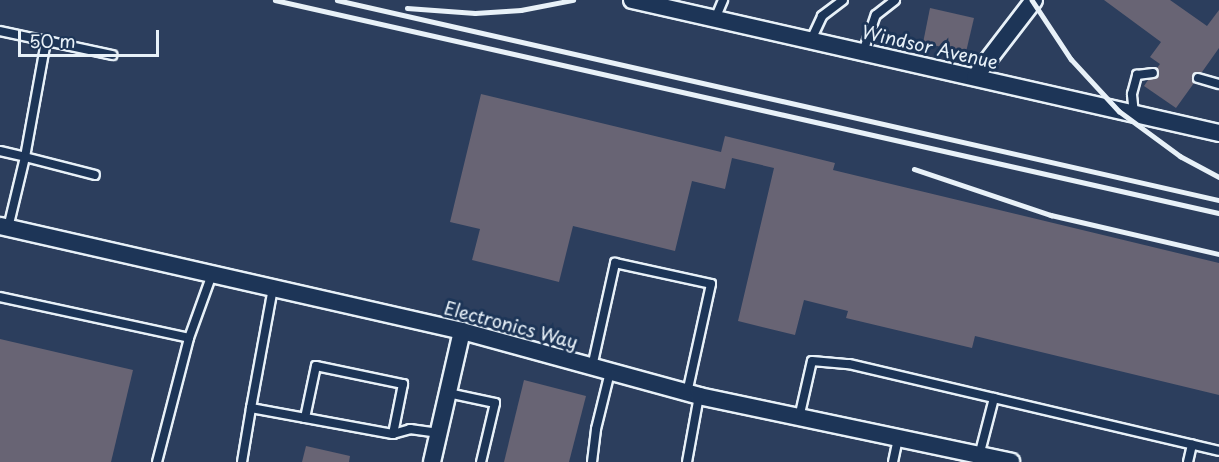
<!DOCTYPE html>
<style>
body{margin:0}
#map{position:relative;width:1219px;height:462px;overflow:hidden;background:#2c3e5d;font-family:"Playpen Sans",sans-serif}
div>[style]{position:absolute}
.building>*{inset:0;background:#686474}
.roads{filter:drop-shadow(2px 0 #e8f1f8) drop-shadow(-2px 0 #e8f1f8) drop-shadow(0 2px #e8f1f8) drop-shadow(0 -2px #e8f1f8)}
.service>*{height:8px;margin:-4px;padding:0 4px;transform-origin:4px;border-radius:4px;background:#1d3557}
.minor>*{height:16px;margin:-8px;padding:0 8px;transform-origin:8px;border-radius:8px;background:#1d3557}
.rail>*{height:4.5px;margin:-2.25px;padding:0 2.25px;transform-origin:2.25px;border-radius:2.25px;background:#e8f1f8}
span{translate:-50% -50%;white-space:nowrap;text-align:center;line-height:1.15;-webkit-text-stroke:6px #1d3557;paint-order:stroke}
.street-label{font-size:18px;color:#e8f1f8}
.scale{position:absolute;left:18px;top:30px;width:141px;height:27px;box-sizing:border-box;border:3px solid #e8f1f8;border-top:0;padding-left:8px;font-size:18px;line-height:21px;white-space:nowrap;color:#e8f1f8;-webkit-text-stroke:4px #1d3557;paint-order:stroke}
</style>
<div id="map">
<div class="building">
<div style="clip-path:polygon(1104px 0,1170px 0,1207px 26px,1219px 10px,1219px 48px,1202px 72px,1193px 74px,1194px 83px,1176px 108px,1144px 86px,1148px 80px,1159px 75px,1157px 68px,1160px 64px,1150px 57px,1161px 42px)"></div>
<div style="clip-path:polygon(930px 8px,974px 18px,966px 52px,923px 43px)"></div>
<div style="clip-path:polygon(481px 94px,721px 152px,725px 136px,835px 163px,833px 170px,1219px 263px,1219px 395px,975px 336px,972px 348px,846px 318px,848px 311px,804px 300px,795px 335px,738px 321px,774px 168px,732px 158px,725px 189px,692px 181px,675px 251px,573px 226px,559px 282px,472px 260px,480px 229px,450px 222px)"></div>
<div style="clip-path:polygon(0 339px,133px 370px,111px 462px,0 462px)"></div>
<div style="clip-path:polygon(524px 380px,586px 396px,569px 462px,504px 462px)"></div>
<div style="clip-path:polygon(306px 446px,350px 456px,349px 462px,302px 462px)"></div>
</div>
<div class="roads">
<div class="service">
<div style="left:715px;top:19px;width:21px;rotate:-67deg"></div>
<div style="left:0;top:31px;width:115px;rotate:12.1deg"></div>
<div style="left:811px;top:40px;width:26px;rotate:-65deg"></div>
<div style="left:822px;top:16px;width:26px;rotate:-37deg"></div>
<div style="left:863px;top:52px;width:39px;rotate:-71deg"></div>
<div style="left:876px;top:15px;width:24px;rotate:-38deg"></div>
<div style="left:1198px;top:78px;width:22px;rotate:16deg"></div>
<div style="left:1134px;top:114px;width:20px;rotate:-96deg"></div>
<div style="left:1132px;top:94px;width:20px;rotate:-75deg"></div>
<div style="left:1137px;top:75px;width:16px;rotate:-7deg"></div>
<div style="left:0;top:151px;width:26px;rotate:13deg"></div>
<div style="left:25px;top:157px;width:118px;rotate:-79.7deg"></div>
<div style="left:8px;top:228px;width:73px;rotate:-76.5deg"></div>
<div style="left:25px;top:157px;width:72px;rotate:14.4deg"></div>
<div style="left:273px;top:288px;width:122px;rotate:100.4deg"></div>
<div style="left:251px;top:408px;width:144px;rotate:10.4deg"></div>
<div style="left:393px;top:434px;width:18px;rotate:-16deg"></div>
<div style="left:410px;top:429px;width:29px;rotate:8deg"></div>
<div style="left:0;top:297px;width:193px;rotate:12.2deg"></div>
<div style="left:592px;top:367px;width:107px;rotate:-77.5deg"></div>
<div style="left:615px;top:263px;width:98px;rotate:12.3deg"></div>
<div style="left:711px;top:284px;width:112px;rotate:102.4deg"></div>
<div style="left:448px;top:393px;width:48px;rotate:12deg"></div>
<div style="left:495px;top:403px;width:61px;rotate:103.3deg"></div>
<div style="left:305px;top:418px;width:53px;rotate:-78.1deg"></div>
<div style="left:316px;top:366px;width:89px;rotate:11.7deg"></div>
<div style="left:403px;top:384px;width:51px;rotate:101.3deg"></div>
<div style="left:799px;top:418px;width:58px;rotate:-77.2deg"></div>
<div style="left:812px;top:361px;width:37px;rotate:5deg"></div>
<div style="left:849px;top:364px;width:380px;rotate:13.2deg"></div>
<div style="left:979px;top:456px;width:60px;rotate:-75.5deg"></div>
<div style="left:157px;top:462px;width:128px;rotate:-75.5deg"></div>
<div style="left:189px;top:338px;width:68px;rotate:-70.2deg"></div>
<div style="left:242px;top:462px;width:55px;rotate:-80.5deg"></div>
<div style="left:592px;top:462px;width:33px;rotate:-83deg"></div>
<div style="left:596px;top:429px;width:59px;rotate:-76.2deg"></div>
<div style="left:687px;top:462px;width:67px;rotate:-79.7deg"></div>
<div style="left:893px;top:462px;width:24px;rotate:-78deg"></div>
<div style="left:1188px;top:462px;width:18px;rotate:-77deg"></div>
</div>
<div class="minor">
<div style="left:632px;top:0;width:602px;rotate:12.77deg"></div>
<div style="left:975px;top:77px;width:97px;rotate:-52.5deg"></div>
<div style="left:0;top:226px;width:474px;rotate:12.8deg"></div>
<div style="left:462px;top:331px;width:246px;rotate:15.3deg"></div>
<div style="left:699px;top:396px;width:319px;rotate:11.9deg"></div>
<div style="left:432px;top:462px;width:134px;rotate:-77.1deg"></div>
</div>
</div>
<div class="rail">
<div style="left:275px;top:0;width:968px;rotate:12.72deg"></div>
<div style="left:337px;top:0;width:904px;rotate:12.78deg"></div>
<div style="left:1032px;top:0;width:71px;rotate:56.5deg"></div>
<div style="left:1071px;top:59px;width:71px;rotate:47.3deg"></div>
<div style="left:1119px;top:111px;width:76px;rotate:36.4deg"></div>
<div style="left:1180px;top:156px;width:44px;rotate:28.3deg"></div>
<div style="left:407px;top:8px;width:68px;rotate:4.2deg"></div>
<div style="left:475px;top:13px;width:46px;rotate:-3.7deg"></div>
<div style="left:521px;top:10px;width:53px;rotate:-10.9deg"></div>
<div style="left:914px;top:169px;width:145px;rotate:18.6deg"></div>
<div style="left:1051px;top:215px;width:172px;rotate:13.1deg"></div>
</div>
<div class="street-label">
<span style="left:930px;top:47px;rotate:13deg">Windsor Avenue</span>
<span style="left:511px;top:325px;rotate:15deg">Electronics Way</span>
</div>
<div class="scale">50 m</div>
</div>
